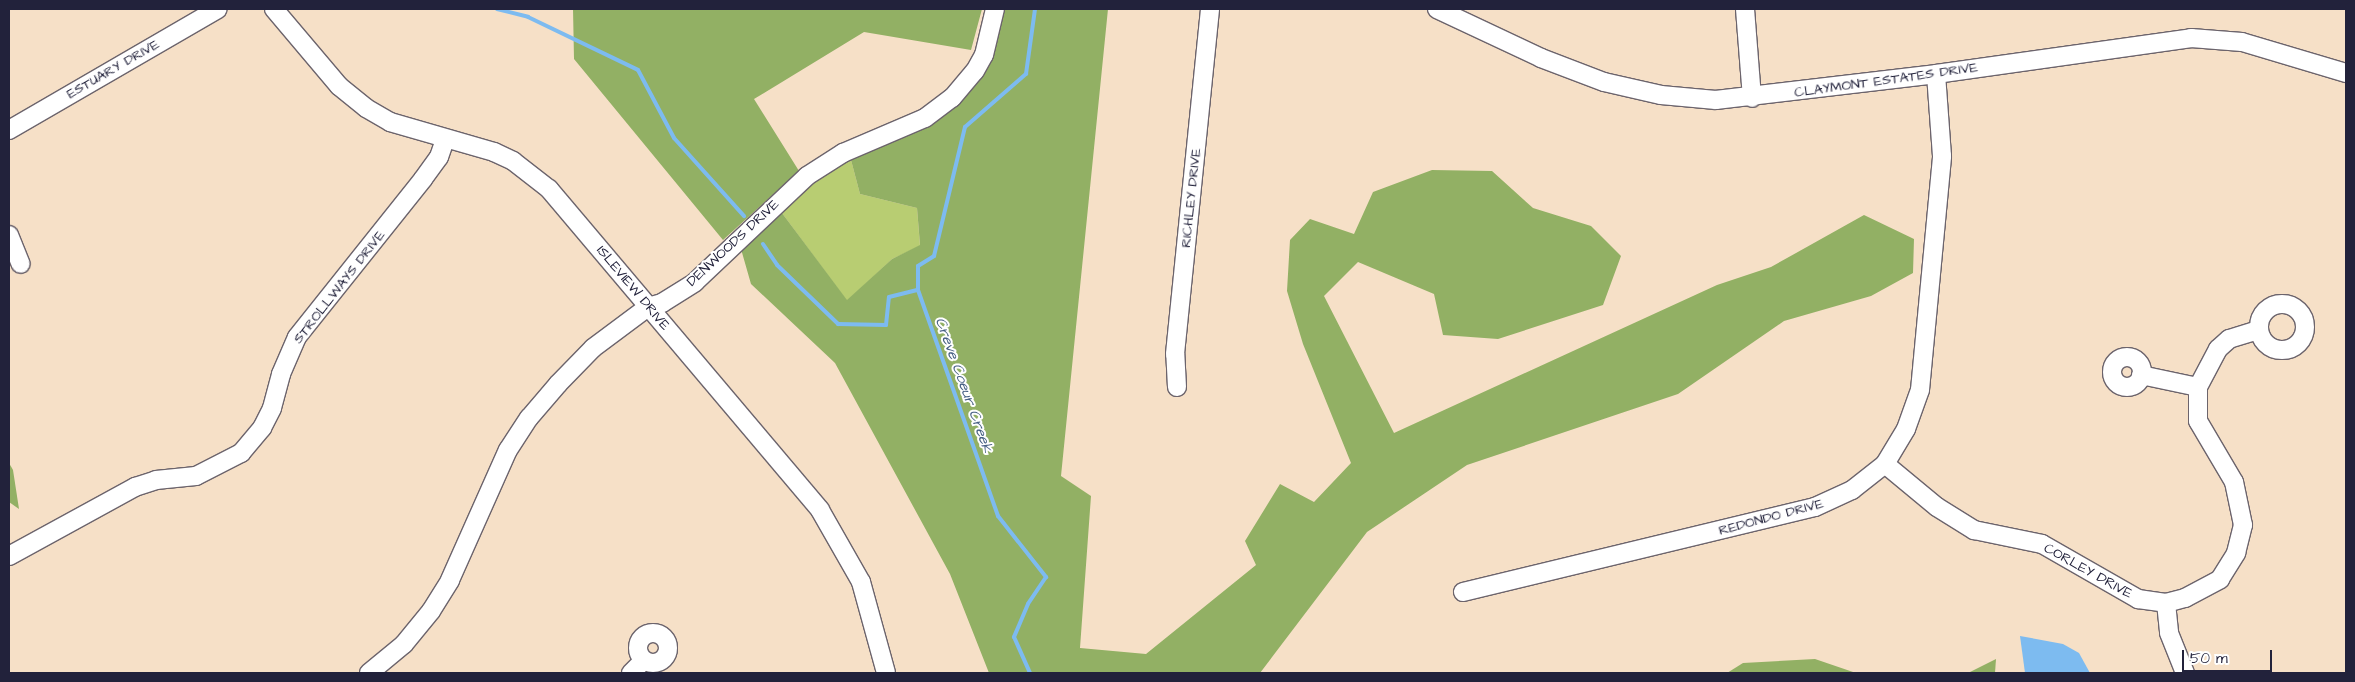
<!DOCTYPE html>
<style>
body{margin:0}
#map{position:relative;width:2355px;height:682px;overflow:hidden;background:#f6e0c7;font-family:"Architects Daughter",sans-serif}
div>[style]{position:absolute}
.green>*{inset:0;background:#b8cd72}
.forest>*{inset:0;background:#92b064}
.water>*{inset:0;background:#7dbbf0}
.stream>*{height:4px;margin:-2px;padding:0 2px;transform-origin:2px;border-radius:2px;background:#7dbbf0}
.roads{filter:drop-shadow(1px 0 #6c646c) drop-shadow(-1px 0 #6c646c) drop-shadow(0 1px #6c646c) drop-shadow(0 -1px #6c646c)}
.minor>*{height:18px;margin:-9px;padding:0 9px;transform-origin:9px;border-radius:9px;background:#fff}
.minor>.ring{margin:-9px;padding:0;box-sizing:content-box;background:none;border:18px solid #fff;border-radius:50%}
span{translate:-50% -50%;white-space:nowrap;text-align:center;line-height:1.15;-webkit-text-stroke:4px #fff;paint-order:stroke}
.street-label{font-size:14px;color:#22223b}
.water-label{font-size:15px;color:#465f83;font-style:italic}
.frame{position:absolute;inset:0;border:10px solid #22223b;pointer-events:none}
.scale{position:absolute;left:2182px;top:650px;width:90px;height:22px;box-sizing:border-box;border:2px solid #22223b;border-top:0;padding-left:6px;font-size:15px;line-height:18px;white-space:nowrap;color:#22223b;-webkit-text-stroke:4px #fff;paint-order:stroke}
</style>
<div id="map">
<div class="green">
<div style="clip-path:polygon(851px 160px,860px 194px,917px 208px,920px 246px,892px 259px,847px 301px,782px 213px,816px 179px)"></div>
</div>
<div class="forest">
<div style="clip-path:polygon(573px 9px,982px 9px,971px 50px,864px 32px,754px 99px,799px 171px,723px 240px,574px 59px)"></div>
<div style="clip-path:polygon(1000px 9px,1108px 9px,1061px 476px,1091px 496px,1080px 648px,1146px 654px,1256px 565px,1245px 541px,1280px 484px,1314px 502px,1351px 463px,1303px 344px,1287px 291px,1290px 240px,1310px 219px,1354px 234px,1373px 192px,1432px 170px,1492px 171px,1533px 208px,1591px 226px,1621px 256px,1603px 305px,1498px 339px,1443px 335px,1434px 294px,1358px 262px,1324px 296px,1394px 433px,1717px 285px,1771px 267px,1864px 215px,1914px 239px,1913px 273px,1871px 296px,1784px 321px,1678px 394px,1467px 465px,1367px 532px,1260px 673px,989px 673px,950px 574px,835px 363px,751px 284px,741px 249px,782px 213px,847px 300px,892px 259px,920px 245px,917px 208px,860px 194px,851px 160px,950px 111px,969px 89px)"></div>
<div style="clip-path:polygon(9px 463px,13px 470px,19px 509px,9px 502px)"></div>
<div style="clip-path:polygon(1815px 659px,1856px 673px,1727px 673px,1743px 663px)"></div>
<div style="clip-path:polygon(1996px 659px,1995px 673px,1968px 673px)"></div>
</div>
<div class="water">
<div style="clip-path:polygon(2020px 636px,2063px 644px,2079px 653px,2090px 673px,2025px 673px)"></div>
</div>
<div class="stream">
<div style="left:497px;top:9px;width:32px;rotate:14deg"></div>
<div style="left:528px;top:17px;width:122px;rotate:25.7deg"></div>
<div style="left:638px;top:70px;width:77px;rotate:62.1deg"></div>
<div style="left:674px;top:138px;width:105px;rotate:48.1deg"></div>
<div style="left:763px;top:244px;width:25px;rotate:56deg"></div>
<div style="left:777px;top:265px;width:85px;rotate:44deg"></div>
<div style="left:838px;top:324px;width:48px;rotate:1.2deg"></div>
<div style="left:886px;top:325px;width:28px;rotate:-84deg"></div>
<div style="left:889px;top:297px;width:30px;rotate:-14deg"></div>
<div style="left:918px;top:290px;width:240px;rotate:70.5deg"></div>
<div style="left:998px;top:516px;width:78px;rotate:51.8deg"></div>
<div style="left:1046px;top:577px;width:32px;rotate:124deg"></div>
<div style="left:1028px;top:604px;width:36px;rotate:113deg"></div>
<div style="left:1014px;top:637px;width:39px;rotate:66deg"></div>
<div style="left:918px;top:290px;width:24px;rotate:-90deg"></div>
<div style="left:918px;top:266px;width:19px;rotate:-32deg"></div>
<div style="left:934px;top:256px;width:133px;rotate:-76.5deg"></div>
<div style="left:965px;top:127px;width:81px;rotate:-41deg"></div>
<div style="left:1026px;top:74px;width:66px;rotate:-82.1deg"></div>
</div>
<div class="roads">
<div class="minor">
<div style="left:274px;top:9px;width:101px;rotate:49.8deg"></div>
<div style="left:339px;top:86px;width:35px;rotate:39deg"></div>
<div style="left:366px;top:108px;width:28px;rotate:30deg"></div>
<div style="left:390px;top:122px;width:108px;rotate:16.1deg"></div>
<div style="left:494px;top:152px;width:21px;rotate:25deg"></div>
<div style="left:513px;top:161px;width:46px;rotate:37.9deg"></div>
<div style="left:549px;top:189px;width:420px;rotate:49.8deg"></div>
<div style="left:820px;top:510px;width:83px;rotate:60.3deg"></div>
<div style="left:861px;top:582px;width:94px;rotate:74.6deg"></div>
<div style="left:1437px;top:9px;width:115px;rotate:25.2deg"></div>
<div style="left:1541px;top:58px;width:67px;rotate:20.9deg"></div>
<div style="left:1604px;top:82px;width:58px;rotate:12.8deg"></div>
<div style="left:1661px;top:95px;width:55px;rotate:5.2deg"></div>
<div style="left:1716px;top:100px;width:222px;rotate:-6.7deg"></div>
<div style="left:1936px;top:74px;width:258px;rotate:-8deg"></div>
<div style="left:2191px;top:38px;width:51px;rotate:4.5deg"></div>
<div style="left:2242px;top:42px;width:109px;rotate:16.6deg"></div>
<div style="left:1745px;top:9px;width:89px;rotate:85.5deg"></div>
<div style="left:9px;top:130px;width:241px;rotate:-30.1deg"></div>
<div style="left:9px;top:235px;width:31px;rotate:68deg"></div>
<div class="ring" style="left:2259px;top:304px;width:28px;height:28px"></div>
<div class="ring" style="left:2112px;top:357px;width:12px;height:12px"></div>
<div style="left:2141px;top:375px;width:58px;rotate:11.9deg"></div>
<div style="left:1177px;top:387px;width:33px;rotate:-93deg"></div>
<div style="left:1175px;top:354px;width:347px;rotate:-84.2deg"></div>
<div style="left:1885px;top:464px;width:67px;rotate:39.6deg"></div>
<div style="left:1937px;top:507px;width:44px;rotate:31.9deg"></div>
<div style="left:1974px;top:530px;width:69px;rotate:11.6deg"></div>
<div style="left:2042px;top:544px;width:111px;rotate:29.8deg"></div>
<div style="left:2138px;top:599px;width:28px;rotate:8deg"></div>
<div style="left:2166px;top:603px;width:20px;rotate:-15deg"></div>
<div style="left:2185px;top:598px;width:40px;rotate:-28deg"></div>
<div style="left:2220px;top:579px;width:31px;rotate:-58deg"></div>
<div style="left:2236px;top:553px;width:29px;rotate:-76deg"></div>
<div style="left:2243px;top:525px;width:44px;rotate:-101.8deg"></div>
<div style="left:2234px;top:482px;width:71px;rotate:-120.5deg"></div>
<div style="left:2198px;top:421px;width:34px;rotate:-90deg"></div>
<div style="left:2198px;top:387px;width:43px;rotate:-62.2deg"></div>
<div style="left:2218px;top:349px;width:15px;rotate:-42deg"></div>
<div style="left:2229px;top:339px;width:31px;rotate:-17deg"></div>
<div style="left:9px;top:556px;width:144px;rotate:-28.7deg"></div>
<div style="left:135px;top:487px;width:22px;rotate:-18deg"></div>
<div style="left:156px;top:480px;width:40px;rotate:-5.7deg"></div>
<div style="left:196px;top:476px;width:51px;rotate:-27.1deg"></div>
<div style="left:241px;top:453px;width:33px;rotate:-50deg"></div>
<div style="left:262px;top:428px;width:22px;rotate:-63deg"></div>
<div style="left:272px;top:408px;width:35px;rotate:-75deg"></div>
<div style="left:281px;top:374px;width:40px;rotate:-66.6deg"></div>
<div style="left:297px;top:337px;width:202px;rotate:-51.4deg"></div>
<div style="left:423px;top:179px;width:27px;rotate:-54deg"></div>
<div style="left:439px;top:157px;width:18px;rotate:-71deg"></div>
<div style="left:1463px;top:592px;width:362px;rotate:-13.6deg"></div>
<div style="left:1815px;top:507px;width:41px;rotate:-24.7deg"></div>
<div style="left:1852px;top:490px;width:42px;rotate:-38.2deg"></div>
<div style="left:1885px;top:464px;width:41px;rotate:-59deg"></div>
<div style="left:1906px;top:429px;width:41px;rotate:-70.3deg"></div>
<div style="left:1920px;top:390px;width:235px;rotate:-84.6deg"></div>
<div style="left:1942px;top:156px;width:82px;rotate:-94.2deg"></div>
<div style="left:2166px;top:603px;width:30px;rotate:84deg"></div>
<div style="left:2169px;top:633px;width:43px;rotate:68.2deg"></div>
<div class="ring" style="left:638px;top:633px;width:12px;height:12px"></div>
<div style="left:369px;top:673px;width:45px;rotate:-39.6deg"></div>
<div style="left:404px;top:644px;width:43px;rotate:-50.7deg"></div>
<div style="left:431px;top:611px;width:36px;rotate:-58deg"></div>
<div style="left:450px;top:580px;width:142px;rotate:-66deg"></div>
<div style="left:508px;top:450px;width:38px;rotate:-57deg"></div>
<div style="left:529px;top:418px;width:45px;rotate:-49.5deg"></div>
<div style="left:558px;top:384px;width:50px;rotate:-45.8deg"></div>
<div style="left:593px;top:348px;width:69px;rotate:-36.7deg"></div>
<div style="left:648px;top:307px;width:15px;rotate:-16deg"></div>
<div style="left:662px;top:303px;width:39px;rotate:-32deg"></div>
<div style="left:695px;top:282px;width:154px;rotate:-43.4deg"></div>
<div style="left:807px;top:176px;width:43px;rotate:-32.6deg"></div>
<div style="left:843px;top:153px;width:89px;rotate:-23.1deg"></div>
<div style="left:925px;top:118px;width:34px;rotate:-37deg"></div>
<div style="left:952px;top:98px;width:35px;rotate:-50deg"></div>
<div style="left:975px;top:71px;width:18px;rotate:-61deg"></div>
<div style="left:984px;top:55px;width:47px;rotate:-76.6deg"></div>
<div style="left:631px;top:673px;width:18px;rotate:-45deg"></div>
</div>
</div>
<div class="street-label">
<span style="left:113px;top:69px;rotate:-30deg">ESTUARY DRIVE</span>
<span style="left:1886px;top:80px;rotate:-8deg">CLAYMONT ESTATES DRIVE</span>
<span style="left:1191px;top:198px;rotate:-84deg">RICHLEY DRIVE</span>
<span style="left:733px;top:243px;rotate:-43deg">DENWOODS DRIVE</span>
<span style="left:339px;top:287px;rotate:-52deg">STROLLWAYS DRIVE</span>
<span style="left:633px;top:288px;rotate:50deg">ISLEVIEW DRIVE</span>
<span style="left:1771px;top:517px;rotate:-15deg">REDONDO DRIVE</span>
<span style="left:2088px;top:571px;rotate:29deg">CORLEY DRIVE</span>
</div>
<div class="water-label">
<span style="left:964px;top:385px;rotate:70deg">Creve Coeur Creek</span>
</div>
<div class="frame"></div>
<div class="scale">50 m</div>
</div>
